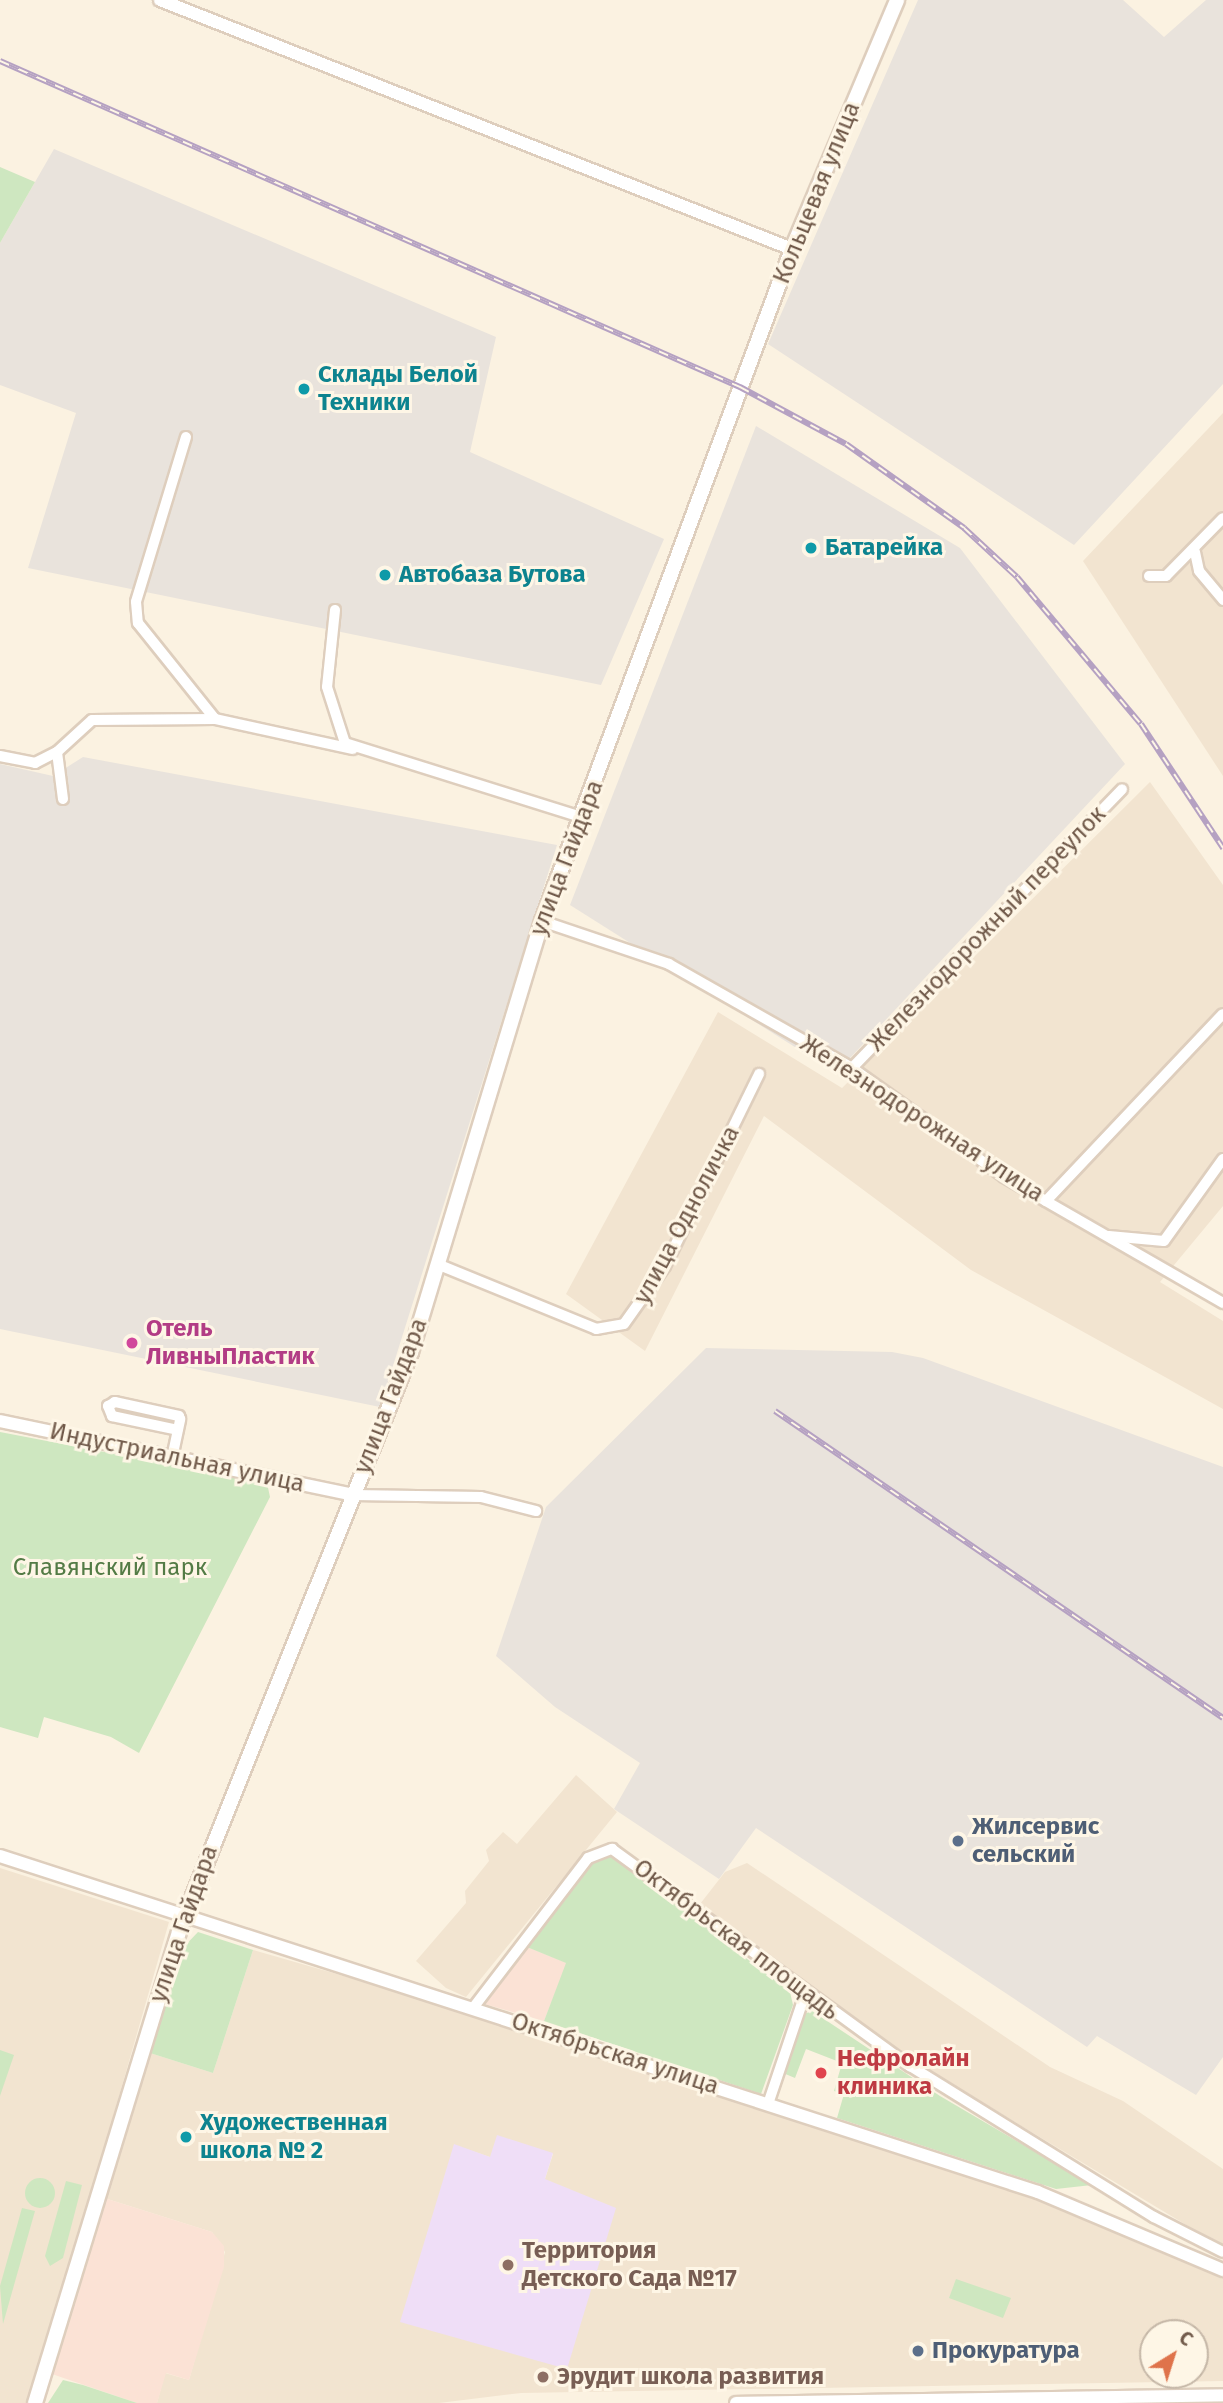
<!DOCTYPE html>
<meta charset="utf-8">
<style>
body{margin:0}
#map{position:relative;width:1223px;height:2403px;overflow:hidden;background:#fbf2e1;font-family:"Fira Sans",sans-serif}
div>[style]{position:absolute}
.residential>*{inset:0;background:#f2e4d0}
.commercial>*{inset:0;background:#fbe2d5}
.industrial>*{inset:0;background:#e9e3dc}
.education>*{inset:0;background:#efdef7}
.green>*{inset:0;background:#cee7c0}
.round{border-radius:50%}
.roads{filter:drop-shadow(2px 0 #decebd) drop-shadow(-2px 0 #decebd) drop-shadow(0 2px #decebd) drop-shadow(0 -2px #decebd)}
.minor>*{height:10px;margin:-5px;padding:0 5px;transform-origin:5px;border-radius:5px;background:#fff}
.tertiary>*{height:12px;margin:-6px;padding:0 6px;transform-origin:6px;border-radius:6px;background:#fff}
.secondary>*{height:14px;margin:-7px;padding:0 7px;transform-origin:7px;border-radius:7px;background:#fff}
.rail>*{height:6px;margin-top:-3px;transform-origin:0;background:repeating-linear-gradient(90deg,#fef6e6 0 10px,#b5a1c2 0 20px);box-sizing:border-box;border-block:2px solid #b5a1c2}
.dots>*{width:19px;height:19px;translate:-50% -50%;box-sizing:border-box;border:4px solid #fef6e6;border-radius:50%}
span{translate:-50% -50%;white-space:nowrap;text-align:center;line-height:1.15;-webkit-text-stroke:6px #fef6e6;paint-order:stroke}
.street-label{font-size:24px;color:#705949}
.culture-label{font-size:24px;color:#0d838f;font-weight:700}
.left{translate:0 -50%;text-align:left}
.hotel-label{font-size:24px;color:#b23c85;font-weight:700}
.park-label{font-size:24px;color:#537b45}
.service-label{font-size:24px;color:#4e5e75;font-weight:700}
.health-label{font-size:24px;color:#be3a42;font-weight:700}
.education-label{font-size:24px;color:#785e54;font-weight:700}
.north{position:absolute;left:1139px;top:2319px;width:70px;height:70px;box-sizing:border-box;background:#fef6e6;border:2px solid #c5b7a7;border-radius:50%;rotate:38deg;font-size:19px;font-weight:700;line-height:28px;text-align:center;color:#705949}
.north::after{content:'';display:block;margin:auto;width:24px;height:32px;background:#df734b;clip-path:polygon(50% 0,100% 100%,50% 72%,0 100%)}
</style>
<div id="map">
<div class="residential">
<div style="clip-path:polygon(1223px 413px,1223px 776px,1083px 561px)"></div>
<div style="clip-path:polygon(1150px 782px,1223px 885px,1223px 1206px,1160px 1282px,1223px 1321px,1223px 1409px,971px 1270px,764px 1116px,645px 1351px,566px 1294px,718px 1012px,842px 1088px)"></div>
<div style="clip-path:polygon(576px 1775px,617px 1812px,466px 1997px,446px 1988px,416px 1961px,466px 1903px,465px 1891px,489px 1861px,486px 1850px,503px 1832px,517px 1844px)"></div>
<div style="clip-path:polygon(747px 1863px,1050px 2067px,1123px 2101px,1223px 2169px,1223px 2247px,915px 2062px,700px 1904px,725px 1872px)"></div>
<div style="clip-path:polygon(0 1868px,169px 1922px,31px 2403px,0 2403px)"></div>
<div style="clip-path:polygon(evenodd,253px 1950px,514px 2025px,1120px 2228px,1223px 2275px,1223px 2381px,521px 2393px,439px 2403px,157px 2403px,165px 2373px,189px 2380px,225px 2252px,212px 2232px,101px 2197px,150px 2053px,213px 2073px,253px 1950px,454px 2145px,490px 2157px,553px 2154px,545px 2179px,454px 2145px,253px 1950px,1153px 2333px,1195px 2333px,1195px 2375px,1153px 2375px,1153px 2333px)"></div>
</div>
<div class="commercial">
<div style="clip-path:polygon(522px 1945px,567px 1963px,544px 2021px,481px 2003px)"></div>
<div style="clip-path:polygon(101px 2197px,212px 2232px,224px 2246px,224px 2267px,189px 2380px,166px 2373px,157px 2403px,137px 2403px,49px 2373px)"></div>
</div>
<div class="industrial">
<div style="clip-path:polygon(918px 0,1123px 0,1164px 37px,1206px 0,1223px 0,1223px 384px,1074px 545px,768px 344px)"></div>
<div style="clip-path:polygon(54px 149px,496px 337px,470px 452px,664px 539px,601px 685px,28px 568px,76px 413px,0 385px,0 243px)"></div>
<div style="clip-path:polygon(756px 426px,960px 548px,1125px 764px,836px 1073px,570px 905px)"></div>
<div style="clip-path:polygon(83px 757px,557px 845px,380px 1407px,0 1329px,0 764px,53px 776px)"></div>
<div style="clip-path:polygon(706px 1348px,892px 1352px,923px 1358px,1223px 1467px,1223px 2057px,1196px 2095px,1097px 2036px,1087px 2047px,756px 1828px,719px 1879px,614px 1809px,640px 1763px,555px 1707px,496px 1656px,546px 1507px)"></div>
</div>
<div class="education">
<div style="clip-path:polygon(497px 2135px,553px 2153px,545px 2179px,616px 2208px,567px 2369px,400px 2322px,454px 2144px,490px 2157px)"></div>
</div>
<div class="green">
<div style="clip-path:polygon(0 167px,35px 182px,0 243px)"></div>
<div style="clip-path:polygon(0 1432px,267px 1483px,270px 1497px,139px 1753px,111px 1737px,44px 1717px,38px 1738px,0 1727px)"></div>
<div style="clip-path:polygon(613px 1855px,790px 1992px,793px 2005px,761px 2094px,544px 2021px,566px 1963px,522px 1945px,593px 1858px)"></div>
<div style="clip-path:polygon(198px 1932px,253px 1950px,213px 2073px,150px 2053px,179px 1952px)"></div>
<div style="clip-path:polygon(812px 2011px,940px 2096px,1092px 2185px,1056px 2189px,837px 2118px,844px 2094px,834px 2091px,842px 2063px,806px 2049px,795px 2078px,783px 2073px,804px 2014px)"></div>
<div style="clip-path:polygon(0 2050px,14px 2055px,0 2096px)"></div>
<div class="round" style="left:25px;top:2178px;width:30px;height:30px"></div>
<div style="clip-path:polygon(66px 2181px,82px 2185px,63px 2258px,50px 2266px,45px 2256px)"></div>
<div style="clip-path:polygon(22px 2208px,35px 2211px,3px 2324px,0 2286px)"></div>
<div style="clip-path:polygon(956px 2279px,1011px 2298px,1003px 2318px,949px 2298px)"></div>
<div style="clip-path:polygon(63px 2380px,83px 2385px,137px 2403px,48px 2403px)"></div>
</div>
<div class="roads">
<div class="minor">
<div style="left:186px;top:437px;width:172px;rotate:106.9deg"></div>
<div style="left:136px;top:602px;width:21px;rotate:85deg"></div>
<div style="left:138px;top:623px;width:123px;rotate:51.3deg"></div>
<div style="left:215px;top:719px;width:141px;rotate:12.3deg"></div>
<div style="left:1195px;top:552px;width:19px;rotate:78deg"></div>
<div style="left:1199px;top:571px;width:38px;rotate:50deg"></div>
<div style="left:1149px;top:576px;width:17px"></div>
<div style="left:1166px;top:576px;width:81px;rotate:-45.5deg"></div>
<div style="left:335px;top:610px;width:77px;rotate:95.9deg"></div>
<div style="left:327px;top:687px;width:59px;rotate:72.2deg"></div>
<div style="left:345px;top:743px;width:247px;rotate:17.4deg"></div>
<div style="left:0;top:756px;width:36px;rotate:11deg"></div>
<div style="left:35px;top:763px;width:25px;rotate:-27deg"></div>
<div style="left:63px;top:799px;width:47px;rotate:-97.3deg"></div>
<div style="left:57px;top:752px;width:47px;rotate:-42.4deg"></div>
<div style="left:92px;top:720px;width:123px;rotate:-0.5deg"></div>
<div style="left:542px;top:921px;width:134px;rotate:18.7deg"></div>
<div style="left:669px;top:964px;width:210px;rotate:29.6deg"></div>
<div style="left:852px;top:1068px;width:187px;rotate:35.6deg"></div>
<div style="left:1004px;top:1177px;width:253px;rotate:29.9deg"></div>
<div style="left:852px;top:1068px;width:388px;rotate:-45.9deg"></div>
<div style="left:1046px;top:1201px;width:257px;rotate:-46.6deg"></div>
<div style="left:1109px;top:1236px;width:55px;rotate:5.2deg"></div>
<div style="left:1164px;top:1241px;width:101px;rotate:-54.3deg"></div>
<div style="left:437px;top:1264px;width:172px;rotate:22.2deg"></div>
<div style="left:596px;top:1329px;width:28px;rotate:-10deg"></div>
<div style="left:624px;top:1324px;width:71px;rotate:-54.7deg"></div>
<div style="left:665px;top:1266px;width:214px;rotate:-63.9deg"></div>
<div style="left:172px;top:1458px;width:40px;rotate:-78deg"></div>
<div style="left:180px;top:1419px;width:3px;rotate:-108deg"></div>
<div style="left:179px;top:1416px;width:66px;rotate:-167.7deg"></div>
<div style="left:115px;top:1402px;width:8px;rotate:150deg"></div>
<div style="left:108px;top:1406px;width:11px;rotate:68deg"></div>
<div style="left:112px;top:1416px;width:67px;rotate:12deg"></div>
<div style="left:353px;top:1495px;width:128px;rotate:0.9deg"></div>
<div style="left:481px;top:1497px;width:57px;rotate:14.3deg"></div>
<div style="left:473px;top:2008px;width:189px;rotate:-52.5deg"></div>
<div style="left:588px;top:1858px;width:26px;rotate:-21deg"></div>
<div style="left:612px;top:1849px;width:369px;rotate:36.1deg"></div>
<div style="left:910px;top:2066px;width:287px;rotate:31.8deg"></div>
<div style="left:1154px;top:2217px;width:77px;rotate:26.9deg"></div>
<div style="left:768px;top:2104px;width:116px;rotate:-71.4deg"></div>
</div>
<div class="tertiary">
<div style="left:160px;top:0;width:679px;rotate:21.5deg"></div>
<div style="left:0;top:1421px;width:361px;rotate:11.8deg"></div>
<div style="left:0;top:1856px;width:1091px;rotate:17.94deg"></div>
<div style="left:1038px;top:2192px;width:201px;rotate:22.9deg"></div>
<div style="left:736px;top:2403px;width:487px;rotate:-0.9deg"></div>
</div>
<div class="secondary">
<div style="left:35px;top:2403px;width:493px;rotate:-73deg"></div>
<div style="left:179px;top:1931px;width:624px;rotate:-68.16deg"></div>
<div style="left:411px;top:1352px;width:450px;rotate:-73.1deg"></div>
<div style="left:542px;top:921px;width:717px;rotate:-69.59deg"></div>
<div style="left:792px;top:249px;width:270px;rotate:-67.1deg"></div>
</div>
</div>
<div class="rail">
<div style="left:0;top:61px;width:809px;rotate:23.78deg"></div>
<div style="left:740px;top:387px;width:120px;rotate:28.3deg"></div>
<div style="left:846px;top:444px;width:145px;rotate:35.4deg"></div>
<div style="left:964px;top:528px;width:72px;rotate:42.8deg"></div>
<div style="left:1017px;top:577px;width:192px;rotate:49.9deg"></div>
<div style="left:1141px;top:724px;width:149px;rotate:56.5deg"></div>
<div style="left:775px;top:1411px;width:543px;rotate:34.42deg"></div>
</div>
<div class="dots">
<div style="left:304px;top:389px;background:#0f9aa8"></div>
<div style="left:811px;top:548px;background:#0f9aa8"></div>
<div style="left:385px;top:575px;background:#0f9aa8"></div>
<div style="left:132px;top:1343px;background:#d1479c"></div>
<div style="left:958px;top:1841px;background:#5c6f8a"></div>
<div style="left:821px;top:2073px;background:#e0444e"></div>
<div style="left:186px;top:2137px;background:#0f9aa8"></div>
<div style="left:508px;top:2265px;background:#8d6e63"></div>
<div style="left:918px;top:2351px;background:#5c6f8a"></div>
<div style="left:543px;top:2377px;background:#8d6e63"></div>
</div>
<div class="street-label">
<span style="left:817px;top:193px;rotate:-68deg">Кольцевая улица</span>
<span style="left:567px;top:858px;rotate:-69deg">улица Гайдара</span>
<span style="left:987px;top:929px;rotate:-46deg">Железнодорожный переулок</span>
<span style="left:922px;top:1119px;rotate:33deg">Железнодорожная улица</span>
<span style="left:687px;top:1215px;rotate:-62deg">улица Одноличка</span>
<span style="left:391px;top:1396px;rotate:-69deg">улица Гайдара</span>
<span style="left:177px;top:1458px;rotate:12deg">Индустриальная улица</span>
<span style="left:184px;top:1924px;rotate:-71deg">улица Гайдара</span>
<span style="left:736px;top:1940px;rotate:37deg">Октябрьская площадь</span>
<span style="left:615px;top:2054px;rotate:18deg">Октябрьская улица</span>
</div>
<div class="culture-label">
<span class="left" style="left:318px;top:389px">Склады Белой<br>Техники</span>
<span class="left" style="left:825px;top:548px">Батарейка</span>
<span class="left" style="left:399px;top:575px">Автобаза Бутова</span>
<span class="left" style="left:200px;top:2137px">Художественная<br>школа № 2</span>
</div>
<div class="hotel-label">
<span class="left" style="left:146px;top:1343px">Отель<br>ЛивныПластик</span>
</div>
<div class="park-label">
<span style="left:110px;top:1568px">Славянский парк</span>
</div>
<div class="service-label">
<span class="left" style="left:972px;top:1841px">Жилсервис<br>сельский</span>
<span class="left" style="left:932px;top:2351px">Прокуратура</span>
</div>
<div class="health-label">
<span class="left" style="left:837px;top:2073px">Нефролайн<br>клиника</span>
</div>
<div class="education-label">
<span class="left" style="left:522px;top:2265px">Территория<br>Детского Сада №17</span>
<span class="left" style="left:557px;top:2377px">Эрудит школа развития</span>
</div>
<div class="north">С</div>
</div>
